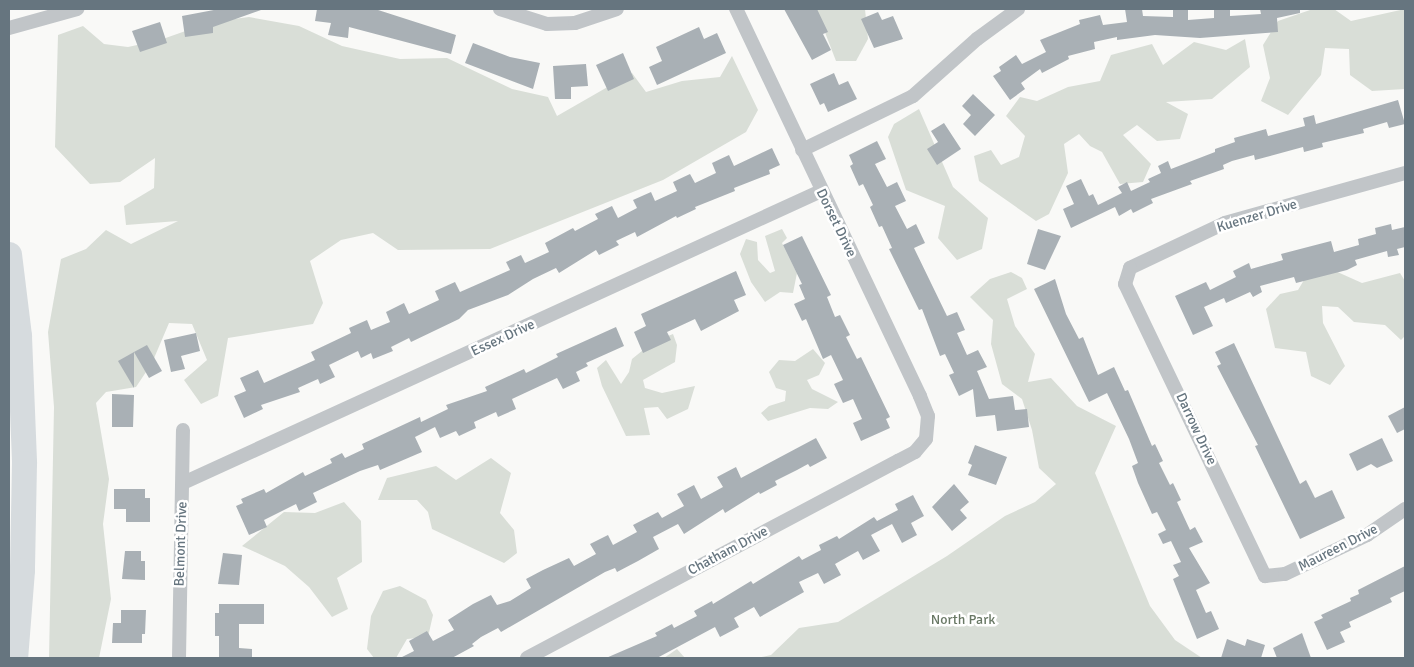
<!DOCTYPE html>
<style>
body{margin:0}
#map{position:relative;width:1414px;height:667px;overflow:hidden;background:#f9f9f7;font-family:Signika,sans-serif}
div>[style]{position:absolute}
.green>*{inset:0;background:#d9ded7}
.building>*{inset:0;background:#a9b0b5}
.path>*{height:2.5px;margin-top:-1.25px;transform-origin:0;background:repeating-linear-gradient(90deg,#bbbec0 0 2.5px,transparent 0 5px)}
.minor>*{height:14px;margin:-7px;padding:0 7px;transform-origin:7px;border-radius:7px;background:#c1c5c8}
.motorway>*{height:25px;margin:-12.5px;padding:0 12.5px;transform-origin:12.5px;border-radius:12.5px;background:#d6dbde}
span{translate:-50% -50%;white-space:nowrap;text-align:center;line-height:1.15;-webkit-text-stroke:5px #fff;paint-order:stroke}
.street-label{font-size:14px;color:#66757f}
.park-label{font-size:14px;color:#697865}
.frame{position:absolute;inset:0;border:10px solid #66757f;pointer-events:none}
</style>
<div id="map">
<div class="green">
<div style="clip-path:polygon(816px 9px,865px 9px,868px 39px,856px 61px,836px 61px)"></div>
<div style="clip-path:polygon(1313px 9px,1334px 9px,1351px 21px,1405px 9px,1405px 89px,1372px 91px,1350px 75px,1349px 49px,1325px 48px,1321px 75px,1288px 115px,1261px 101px,1270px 78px,1263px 45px,1278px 21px)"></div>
<div style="clip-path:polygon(249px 17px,299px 26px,342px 46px,400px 59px,447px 58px,512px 89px,548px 97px,557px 116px,632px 73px,646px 92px,682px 81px,720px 77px,732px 56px,758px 110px,746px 132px,663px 180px,490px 249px,398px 250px,373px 233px,341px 240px,310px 261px,323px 303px,313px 324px,228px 338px,218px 396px,201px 404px,184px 380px,207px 360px,192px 324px,169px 323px,152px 363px,136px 387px,106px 392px,96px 403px,109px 479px,103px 524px,111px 599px,99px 658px,49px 658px,54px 407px,48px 332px,61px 259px,86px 249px,106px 230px,131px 244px,178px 221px,126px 225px,124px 206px,154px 188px,155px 158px,120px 182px,90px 184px,55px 147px,58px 35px,83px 26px,104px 44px,128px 47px,160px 40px,211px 22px)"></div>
<div style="clip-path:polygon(1245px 39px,1250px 67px,1212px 99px,1166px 102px,1188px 114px,1180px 139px,1157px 141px,1137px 125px,1123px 135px,1151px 164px,1143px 182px,1120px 184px,1102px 152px,1090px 146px,1079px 134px,1064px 144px,1068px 173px,1049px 214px,1036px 221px,979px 181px,974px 156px,991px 150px,1001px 165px,1019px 157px,1025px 136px,1006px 116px,1020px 97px,1037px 101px,1068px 87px,1100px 81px,1111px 55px,1152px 44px,1163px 65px,1194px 42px,1226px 50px)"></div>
<div style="clip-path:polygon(919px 109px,953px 187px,988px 218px,982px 249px,957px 260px,938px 238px,945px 206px,906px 190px,888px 137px,894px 124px)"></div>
<div style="clip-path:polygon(782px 229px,787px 238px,782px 243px,797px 273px,793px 293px,780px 292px,765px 302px,751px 282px,740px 254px,746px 239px,757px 242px,758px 260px,770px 273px,775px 271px,765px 236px)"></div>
<div style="clip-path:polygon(1310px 270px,1333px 270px,1362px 283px,1400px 273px,1405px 281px,1405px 336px,1401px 340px,1385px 325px,1354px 322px,1338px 307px,1322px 306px,1323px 323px,1345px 366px,1330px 385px,1311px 376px,1306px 352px,1275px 348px,1266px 309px,1280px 294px,1298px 290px)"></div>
<div style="clip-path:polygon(1011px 272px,1022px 278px,1027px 289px,1007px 299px,1015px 326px,1035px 354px,1028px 382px,1051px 378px,1077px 406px,1116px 426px,1095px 473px,1150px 606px,1175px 640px,1202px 658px,757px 658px,771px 655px,799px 628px,838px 622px,947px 556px,1005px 516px,1035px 502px,1056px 484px,1039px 468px,1032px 430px,1022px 399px,1002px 384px,991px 344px,993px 320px,970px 297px,990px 279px)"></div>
<div style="clip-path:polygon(673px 334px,677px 345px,675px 362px,643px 380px,645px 388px,662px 393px,695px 386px,688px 409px,667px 419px,658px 407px,644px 408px,650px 435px,626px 436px,602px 386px,597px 368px,606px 360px,621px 384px,629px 372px,632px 359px,653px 342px)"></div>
<div style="clip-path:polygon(813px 349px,825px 363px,819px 375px,807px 380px,812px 389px,838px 402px,828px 409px,810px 408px,768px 421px,761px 413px,769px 406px,785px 401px,786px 391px,776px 388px,769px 372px,779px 360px,795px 361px)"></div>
<div style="clip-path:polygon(491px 458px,511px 473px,500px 513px,514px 530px,517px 553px,504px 563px,432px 529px,428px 512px,417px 500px,378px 500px,387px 478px,436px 466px,456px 480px)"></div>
<div style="clip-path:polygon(344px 502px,361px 521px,362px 562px,337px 578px,348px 609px,332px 617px,309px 587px,285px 566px,242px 546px,284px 512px,315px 513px)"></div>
<div style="clip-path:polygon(400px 586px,426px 600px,433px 615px,428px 637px,407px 639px,396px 658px,374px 658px,367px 649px,371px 616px,383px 591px)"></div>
<div style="clip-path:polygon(677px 649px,685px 658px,664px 658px)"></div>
</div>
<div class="building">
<div style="clip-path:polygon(219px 9px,261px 10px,213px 27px,213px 33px,185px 37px,182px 16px)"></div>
<div style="clip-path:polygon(317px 9px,375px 9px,456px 35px,451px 54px,349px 27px,348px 38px,328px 35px,331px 23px,315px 21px)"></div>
<div style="clip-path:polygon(784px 9px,817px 9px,828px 32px,823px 34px,831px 50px,812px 60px)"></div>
<div style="clip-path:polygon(1125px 9px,1142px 9px,1143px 16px,1173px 17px,1173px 9px,1188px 9px,1188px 20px,1214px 18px,1214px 9px,1230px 9px,1230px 16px,1261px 14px,1260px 9px,1300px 9px,1300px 13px,1277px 18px,1278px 32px,1200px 38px,1155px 35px,1117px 40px,1117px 37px,1094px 42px,1095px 49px,1068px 56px,1069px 59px,1042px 73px,1040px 69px,1021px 83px,1025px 89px,1010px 100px,993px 76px,1001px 71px,999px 67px,1016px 55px,1022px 64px,1046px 52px,1040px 40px,1080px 24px,1079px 20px,1100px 15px,1103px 25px,1127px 22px)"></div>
<div style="clip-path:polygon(878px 12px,882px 20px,893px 16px,903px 39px,874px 48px,861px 19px)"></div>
<div style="clip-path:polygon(160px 22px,167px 43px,140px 52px,132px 31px)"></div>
<div style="clip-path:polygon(699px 27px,704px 39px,717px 33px,726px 53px,657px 85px,649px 67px,662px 61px,656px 47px)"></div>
<div style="clip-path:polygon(473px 43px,510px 57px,540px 63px,533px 89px,465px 63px)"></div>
<div style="clip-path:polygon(623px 53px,634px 79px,608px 91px,596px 65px)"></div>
<div style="clip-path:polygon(586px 64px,588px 86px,571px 87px,571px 99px,555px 99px,553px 66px)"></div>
<div style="clip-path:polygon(834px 73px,839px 85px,848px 81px,857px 99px,828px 112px,824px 103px,820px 105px,810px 84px)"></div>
<div style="clip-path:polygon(973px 94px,995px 115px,975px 136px,963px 124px,971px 115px,962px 106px)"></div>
<div style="clip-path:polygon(1398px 100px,1405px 124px,1389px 128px,1387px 122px,1363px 129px,1364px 133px,1322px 143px,1323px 147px,1304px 152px,1303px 147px,1255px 160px,1254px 155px,1232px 161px,1223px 165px,1224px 169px,1190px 181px,1192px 184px,1151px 199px,1153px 203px,1133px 213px,1131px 209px,1119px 216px,1115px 207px,1071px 228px,1063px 209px,1074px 204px,1066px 186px,1081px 179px,1089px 196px,1093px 194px,1098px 205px,1122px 193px,1118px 187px,1127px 182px,1131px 191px,1150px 182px,1148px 179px,1161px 173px,1158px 166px,1168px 161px,1171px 169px,1215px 152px,1215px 149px,1235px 142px,1234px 138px,1266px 129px,1268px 136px,1305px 126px,1303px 118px,1314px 115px,1316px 124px)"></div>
<div style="clip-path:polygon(944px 123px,961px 149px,937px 165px,927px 149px,938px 142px,931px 131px)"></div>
<div style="clip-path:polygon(877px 141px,886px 159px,875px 164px,887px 187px,897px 182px,906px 201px,895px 206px,907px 229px,916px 224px,925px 243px,914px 248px,947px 316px,957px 312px,965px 330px,957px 333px,967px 355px,978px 350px,987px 367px,977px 371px,989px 399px,1013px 396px,1015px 410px,1027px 409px,1029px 427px,997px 431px,995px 415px,976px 417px,973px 389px,959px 396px,949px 375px,954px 373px,945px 354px,940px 356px,922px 309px,919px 310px,889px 249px,892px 248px,882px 226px,879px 227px,870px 207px,873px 205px,863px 184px,859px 186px,850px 166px,853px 164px,849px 155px)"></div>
<div style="clip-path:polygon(772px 148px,780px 165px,769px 170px,770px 174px,734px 188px,735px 191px,695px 207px,696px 209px,677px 218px,676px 216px,637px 237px,635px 232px,616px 241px,619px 245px,599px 255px,596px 250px,559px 273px,556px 268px,533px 279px,508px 295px,468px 310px,459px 319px,411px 342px,409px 338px,391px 347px,393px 351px,373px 359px,371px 353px,361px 358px,358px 351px,329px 365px,335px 377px,320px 384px,318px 379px,298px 388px,300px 392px,261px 405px,263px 409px,244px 418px,234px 396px,246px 391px,240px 378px,258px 370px,264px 383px,315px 360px,311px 352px,351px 333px,349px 328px,367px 320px,371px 330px,390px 322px,386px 312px,404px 303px,409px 314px,439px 300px,435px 291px,455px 282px,460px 292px,510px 270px,506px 262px,521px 255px,525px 263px,549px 252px,545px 243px,573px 228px,575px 231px,598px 219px,595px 214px,612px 206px,618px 218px,637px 208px,633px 200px,651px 192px,655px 201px,677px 191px,673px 182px,690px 174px,695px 183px,716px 173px,712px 163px,729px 155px,734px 166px)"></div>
<div style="clip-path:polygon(1391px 224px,1392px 230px,1405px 227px,1405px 247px,1397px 249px,1399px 255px,1388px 257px,1387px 251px,1355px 260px,1357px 265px,1347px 270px,1296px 283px,1294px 277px,1260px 286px,1262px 292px,1253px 297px,1250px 292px,1226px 303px,1224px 298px,1204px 307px,1213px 326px,1193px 335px,1175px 296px,1206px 282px,1210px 290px,1236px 277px,1233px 271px,1249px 263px,1251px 269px,1283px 260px,1281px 254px,1304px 248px,1331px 241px,1334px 252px,1359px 245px,1358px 239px,1376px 234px,1375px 228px)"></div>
<div style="clip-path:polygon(1038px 229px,1061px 236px,1045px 270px,1027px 264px)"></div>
<div style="clip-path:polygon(802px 236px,831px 295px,827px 297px,835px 317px,840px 315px,850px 335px,846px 337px,857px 359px,861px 357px,890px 417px,886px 419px,890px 428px,861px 441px,853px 423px,862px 419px,853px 399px,843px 403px,834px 384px,843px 380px,831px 355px,823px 359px,806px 319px,802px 321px,794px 304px,805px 299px,799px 285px,802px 284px,783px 245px)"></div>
<div style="clip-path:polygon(736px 271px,746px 295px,734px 300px,739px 311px,701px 331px,695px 319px,667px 332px,671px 340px,643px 353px,634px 332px,646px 326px,641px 314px)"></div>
<div style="clip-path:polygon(1055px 279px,1066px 314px,1079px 339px,1083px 337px,1098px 375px,1114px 367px,1125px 391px,1128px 390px,1152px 446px,1155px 444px,1163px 461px,1159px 463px,1170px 485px,1173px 483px,1181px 500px,1177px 502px,1190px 530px,1195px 527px,1203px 542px,1189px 548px,1210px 583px,1196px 590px,1206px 613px,1211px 611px,1219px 629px,1197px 639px,1173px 579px,1179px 576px,1173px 565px,1181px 562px,1171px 541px,1163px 544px,1158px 534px,1166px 530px,1157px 512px,1152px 514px,1138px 483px,1132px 466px,1138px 463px,1129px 439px,1107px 393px,1089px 402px,1034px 289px)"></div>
<div style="clip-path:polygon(616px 327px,624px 346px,586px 363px,588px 366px,576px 372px,580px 381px,563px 389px,557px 378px,512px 399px,516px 409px,498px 417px,496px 412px,474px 422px,476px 428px,459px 436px,456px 431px,440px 438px,435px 427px,415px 437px,422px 452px,380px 470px,378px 465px,360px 471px,313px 493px,317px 502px,299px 511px,296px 504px,264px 520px,267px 527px,249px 535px,236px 506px,243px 503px,241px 499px,264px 489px,266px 493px,303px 472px,305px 476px,332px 463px,330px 459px,342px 453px,345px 458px,364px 449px,362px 444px,420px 417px,421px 422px,448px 409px,446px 405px,487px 391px,485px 387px,524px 369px,526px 373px,558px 357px,556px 354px)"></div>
<div style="clip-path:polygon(196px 333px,200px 351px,181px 356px,185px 369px,171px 372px,164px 340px)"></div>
<div style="clip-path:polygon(1234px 343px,1300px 484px,1306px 480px,1315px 498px,1332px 490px,1345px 518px,1300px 539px,1255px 446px,1258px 445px,1217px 366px,1221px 364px,1215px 352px)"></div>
<div style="clip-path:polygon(147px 345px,162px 371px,149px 378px,134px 352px)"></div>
<div style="clip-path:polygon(134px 352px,134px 388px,118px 361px)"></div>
<div style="clip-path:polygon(112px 394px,134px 395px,133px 427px,112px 427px)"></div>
<div style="clip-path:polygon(1405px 407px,1405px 429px,1397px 433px,1388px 416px)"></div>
<div style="clip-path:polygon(816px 438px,827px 458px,810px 467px,808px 464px,797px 470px,775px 481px,777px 485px,760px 494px,759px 492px,725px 513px,723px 509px,684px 534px,678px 524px,653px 537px,659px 549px,638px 561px,617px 572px,615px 568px,605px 572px,501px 632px,498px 628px,481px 637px,472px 644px,474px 646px,452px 658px,400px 658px,414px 651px,409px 641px,427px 631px,433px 641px,454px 630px,448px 620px,473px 604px,491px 595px,497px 605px,510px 601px,531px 588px,526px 579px,543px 570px,569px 558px,574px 566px,596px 554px,590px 544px,608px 535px,613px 545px,637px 532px,633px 525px,658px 512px,662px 518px,684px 506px,677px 494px,694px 485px,701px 499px,723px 487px,717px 477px,736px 467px,741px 478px)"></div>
<div style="clip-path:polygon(1382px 438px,1393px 461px,1377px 468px,1371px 464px,1357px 471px,1349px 454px)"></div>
<div style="clip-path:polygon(975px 445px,1007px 457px,996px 485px,968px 475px,972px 465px,968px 463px)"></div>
<div style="clip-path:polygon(954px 484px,969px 502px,960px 510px,967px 518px,952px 531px,932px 507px)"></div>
<div style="clip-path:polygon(114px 489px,145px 489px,145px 498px,150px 498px,150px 522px,126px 522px,126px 509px,114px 509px)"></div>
<div style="clip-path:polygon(913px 495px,924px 516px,911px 523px,917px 535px,902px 543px,892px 524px,871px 535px,880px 551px,863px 560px,858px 551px,835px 564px,841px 575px,824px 584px,818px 573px,799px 582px,804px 592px,760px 617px,754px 607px,734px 618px,739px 627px,720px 637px,715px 627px,657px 658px,606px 658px,657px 636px,655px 633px,672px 624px,674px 628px,697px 616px,694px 611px,712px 601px,713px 604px,751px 581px,753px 584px,799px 556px,802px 560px,821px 550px,819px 545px,837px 536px,839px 539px,874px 517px,877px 521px,898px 510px,895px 504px)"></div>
<div style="clip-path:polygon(125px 551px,141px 551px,141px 561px,145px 561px,145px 580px,122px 579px)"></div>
<div style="clip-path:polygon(223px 553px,242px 555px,239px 585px,218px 584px)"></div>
<div style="clip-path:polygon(1405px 566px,1405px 591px,1390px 598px,1392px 602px,1349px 622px,1351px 627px,1340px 632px,1345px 642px,1327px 650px,1314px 622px,1323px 618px,1321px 615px,1351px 601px,1350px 598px,1359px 594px,1358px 590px)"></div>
<div style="clip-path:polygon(219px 604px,264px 604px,264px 624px,239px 624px,239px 648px,252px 649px,252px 658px,219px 658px,219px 636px,215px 636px,215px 613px,219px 613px)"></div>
<div style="clip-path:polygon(121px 610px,146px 610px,145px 634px,142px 634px,142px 643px,112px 643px,113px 623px,121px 623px)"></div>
<div style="clip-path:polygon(1302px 633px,1311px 658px,1277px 658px,1273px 648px)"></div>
<div style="clip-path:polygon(1227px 639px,1245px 646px,1247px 639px,1265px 645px,1261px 658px,1221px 658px)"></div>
</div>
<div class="path">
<div style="left:899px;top:658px;width:2px"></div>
</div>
<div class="minor">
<div style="left:500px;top:9px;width:49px;rotate:17.7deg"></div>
<div style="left:547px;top:24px;width:28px;rotate:-2deg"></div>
<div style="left:575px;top:23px;width:44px;rotate:-18.4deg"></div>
<div style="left:9px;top:28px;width:71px;rotate:-15.6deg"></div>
<div style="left:802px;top:150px;width:123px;rotate:-25.9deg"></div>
<div style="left:913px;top:96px;width:86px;rotate:-41.7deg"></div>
<div style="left:977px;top:39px;width:51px;rotate:-36.2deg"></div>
<div style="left:1405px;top:173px;width:187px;rotate:164.5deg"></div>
<div style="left:1225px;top:223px;width:105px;rotate:154.7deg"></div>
<div style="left:1130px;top:268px;width:17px;rotate:107deg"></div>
<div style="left:1125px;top:284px;width:324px;rotate:64.4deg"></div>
<div style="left:1265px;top:576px;width:20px;rotate:-6deg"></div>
<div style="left:1285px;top:574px;width:91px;rotate:-25.4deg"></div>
<div style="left:1367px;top:535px;width:46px;rotate:-34.4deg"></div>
<div style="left:183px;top:483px;width:702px;rotate:-24.59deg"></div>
<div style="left:179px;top:658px;width:228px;rotate:-89deg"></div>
<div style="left:527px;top:658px;width:420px;rotate:-28deg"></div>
<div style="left:898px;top:461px;width:19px;rotate:-28deg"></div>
<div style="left:915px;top:452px;width:17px;rotate:-50deg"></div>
<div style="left:926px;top:439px;width:23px;rotate:-85deg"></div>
<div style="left:928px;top:416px;width:22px;rotate:-112deg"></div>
<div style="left:920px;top:396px;width:429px;rotate:-115.4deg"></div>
</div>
<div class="motorway">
<div style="left:9px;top:254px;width:83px;rotate:83deg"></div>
<div style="left:19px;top:336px;width:127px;rotate:87.7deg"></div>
<div style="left:24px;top:463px;width:107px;rotate:91.1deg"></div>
<div style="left:22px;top:570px;width:88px;rotate:94.5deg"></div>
</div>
<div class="street-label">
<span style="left:1257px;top:216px;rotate:-17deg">Kuenzer Drive</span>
<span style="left:836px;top:223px;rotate:64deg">Dorset Drive</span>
<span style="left:503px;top:338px;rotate:-25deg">Essex Drive</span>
<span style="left:1196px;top:429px;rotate:65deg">Darrow Drive</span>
<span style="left:181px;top:544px;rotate:-88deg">Belmont Drive</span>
<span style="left:1338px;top:548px;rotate:-27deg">Maureen Drive</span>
<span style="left:728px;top:551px;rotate:-28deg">Chatham Drive</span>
</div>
<div class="park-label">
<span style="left:963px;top:620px">North Park</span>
</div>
<div class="frame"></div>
</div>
